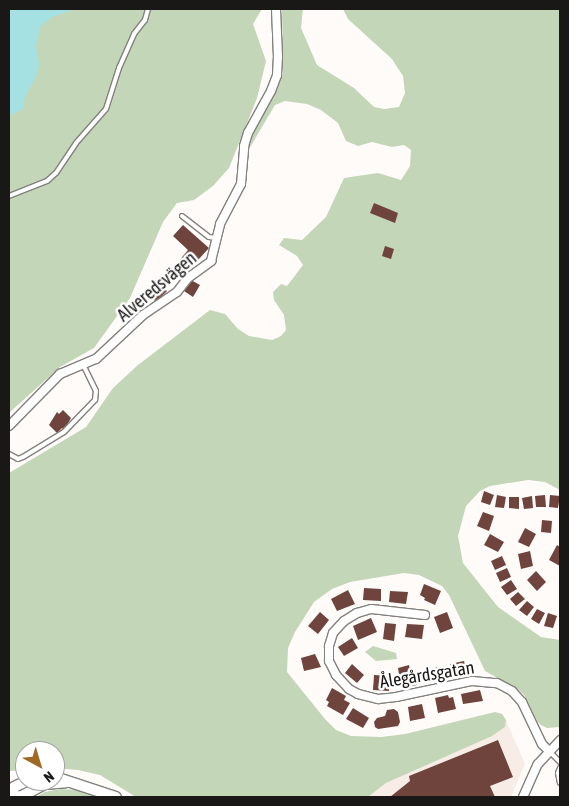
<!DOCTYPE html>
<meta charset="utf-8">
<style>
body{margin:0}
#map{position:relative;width:569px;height:806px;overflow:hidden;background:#fefbf8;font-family:"Asap Condensed",sans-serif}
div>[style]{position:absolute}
.built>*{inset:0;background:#f7ede6}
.green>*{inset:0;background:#c3d6b8}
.water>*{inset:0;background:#a5e0e2}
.building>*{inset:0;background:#6e443d}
.roads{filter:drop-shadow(1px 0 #83807e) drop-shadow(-1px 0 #83807e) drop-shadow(0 1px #83807e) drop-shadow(0 -1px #83807e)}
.lane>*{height:4px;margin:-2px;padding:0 2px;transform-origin:2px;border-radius:2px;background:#fff}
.street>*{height:8px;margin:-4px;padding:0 4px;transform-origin:4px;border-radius:4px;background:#fff}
.secondary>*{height:10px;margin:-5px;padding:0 5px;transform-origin:5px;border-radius:5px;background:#fff}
span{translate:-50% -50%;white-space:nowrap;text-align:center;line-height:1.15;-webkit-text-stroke:5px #fff;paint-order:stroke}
.street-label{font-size:18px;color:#191817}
.frame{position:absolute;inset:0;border:10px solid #191817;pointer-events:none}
.north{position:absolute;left:15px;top:741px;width:50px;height:50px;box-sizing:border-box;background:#fff;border:1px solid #a3a3a2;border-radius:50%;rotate:141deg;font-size:14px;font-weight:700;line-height:20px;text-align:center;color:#191817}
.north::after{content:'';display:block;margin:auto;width:18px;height:22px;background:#9f6824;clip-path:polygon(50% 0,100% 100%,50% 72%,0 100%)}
</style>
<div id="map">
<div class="built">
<div style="clip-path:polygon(506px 720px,525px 764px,511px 797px,368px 797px,386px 783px,505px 727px)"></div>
</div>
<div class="green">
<div style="clip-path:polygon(9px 9px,262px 9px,253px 24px,266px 61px,257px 98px,229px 168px,213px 186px,194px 200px,177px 203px,163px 222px,130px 298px,94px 348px,60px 367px,9px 413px)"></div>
<div style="clip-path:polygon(282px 9px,303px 9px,301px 28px,317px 65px,354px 88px,374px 107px,384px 109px,399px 107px,405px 93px,403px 76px,392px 59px,348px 19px,343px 9px,560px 9px,560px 490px,545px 482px,528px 480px,490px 486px,480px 491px,466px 506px,458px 536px,463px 563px,498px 607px,541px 637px,560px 640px,560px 727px,547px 728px,541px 725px,537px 721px,525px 696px,519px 690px,485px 671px,449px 595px,442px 586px,419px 575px,404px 573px,350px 582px,332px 589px,314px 602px,295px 632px,288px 648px,287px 672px,325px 719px,336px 730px,351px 736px,381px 737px,405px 734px,495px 712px,502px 714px,506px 720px,505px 727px,492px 736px,386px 783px,368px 797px,136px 797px,100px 775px,78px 770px,55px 768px,55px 751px,25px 751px,25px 770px,10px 771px,9px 473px,86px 427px,113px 388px,138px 365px,210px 310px,225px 314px,238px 329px,249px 336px,272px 340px,281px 336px,286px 330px,284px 315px,274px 300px,273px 292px,281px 284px,287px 286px,303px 265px,297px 256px,279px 245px,284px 238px,302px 240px,326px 217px,344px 178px,378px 173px,401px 180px,410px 166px,411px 150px,404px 145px,392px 147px,372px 142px,358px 146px,346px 141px,338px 123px,321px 110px,307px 104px,285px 101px,275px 105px,249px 149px,253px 131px,277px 90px,283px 74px)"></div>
<div style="clip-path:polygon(373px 646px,396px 653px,397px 659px,376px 661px,365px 652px)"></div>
<div style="clip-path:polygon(60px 789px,78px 790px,100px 797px,36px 797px,45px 792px)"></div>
</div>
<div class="water">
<div style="clip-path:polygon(9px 9px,75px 9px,52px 17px,40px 27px,36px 46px,39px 64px,37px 75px,25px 97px,23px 109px,9px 116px)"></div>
</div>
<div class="building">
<div style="clip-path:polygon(374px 203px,398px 213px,395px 223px,370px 213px)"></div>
<div style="clip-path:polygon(183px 225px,209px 248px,187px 272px,177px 263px,188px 250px,173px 236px)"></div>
<div style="clip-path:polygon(385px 246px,394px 249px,391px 259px,382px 256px)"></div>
<div style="clip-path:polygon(191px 280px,200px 285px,193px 297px,184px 291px)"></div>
<div style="clip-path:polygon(161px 285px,167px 291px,156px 302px,150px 296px)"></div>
<div style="clip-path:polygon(63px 410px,71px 418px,64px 430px,62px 428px,57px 433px,49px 425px,57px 412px,59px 414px)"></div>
<div style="clip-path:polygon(484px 491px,494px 495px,490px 505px,481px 502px)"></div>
<div style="clip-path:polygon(497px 495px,506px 497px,504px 508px,495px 507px)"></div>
<div style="clip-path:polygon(545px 495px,546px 507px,536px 507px,535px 496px)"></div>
<div style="clip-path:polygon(550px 495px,560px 496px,558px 508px,549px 507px)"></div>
<div style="clip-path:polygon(532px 496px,533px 508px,524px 509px,522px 498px)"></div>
<div style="clip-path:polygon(509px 497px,519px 497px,519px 509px,509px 508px)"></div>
<div style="clip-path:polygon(483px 512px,494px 516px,489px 531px,477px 526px)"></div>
<div style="clip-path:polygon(542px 520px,552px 521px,551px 533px,541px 532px)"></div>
<div style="clip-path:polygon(525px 528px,536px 534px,529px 547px,518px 542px)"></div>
<div style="clip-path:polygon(490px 534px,504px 542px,498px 552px,484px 545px)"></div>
<div style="clip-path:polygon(557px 545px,560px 547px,560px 566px,549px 560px)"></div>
<div style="clip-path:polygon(530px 551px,533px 566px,521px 569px,518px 554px)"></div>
<div style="clip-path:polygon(502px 556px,506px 565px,495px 570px,491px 561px)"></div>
<div style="clip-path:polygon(507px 568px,511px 577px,500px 582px,496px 573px)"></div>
<div style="clip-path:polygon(536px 571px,546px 582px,537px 591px,527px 580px)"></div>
<div style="clip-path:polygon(511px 580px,517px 589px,507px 595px,501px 587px)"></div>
<div style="clip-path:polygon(424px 584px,441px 591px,435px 605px,424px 600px,425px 598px,420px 595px)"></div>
<div style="clip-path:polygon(364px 588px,381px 589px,381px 601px,363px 600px)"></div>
<div style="clip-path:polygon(348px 590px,355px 604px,337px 611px,331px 599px)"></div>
<div style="clip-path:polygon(390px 591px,408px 592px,406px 604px,389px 602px)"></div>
<div style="clip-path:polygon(518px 592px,525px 599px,516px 606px,510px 599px)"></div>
<div style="clip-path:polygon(527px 601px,534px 607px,527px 616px,519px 610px)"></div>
<div style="clip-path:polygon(537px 609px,545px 613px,539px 624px,531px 619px)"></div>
<div style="clip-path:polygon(320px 612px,329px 620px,318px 634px,308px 626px)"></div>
<div style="clip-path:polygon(447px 612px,453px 628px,440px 633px,434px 617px)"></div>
<div style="clip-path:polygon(548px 613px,557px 616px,553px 628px,544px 626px)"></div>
<div style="clip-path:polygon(371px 618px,377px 632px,358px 640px,353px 626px)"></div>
<div style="clip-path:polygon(385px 623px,396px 624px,394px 641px,383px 639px)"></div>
<div style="clip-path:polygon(407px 624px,424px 625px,422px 639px,405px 637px)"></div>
<div style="clip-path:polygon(352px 638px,358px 648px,344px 656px,338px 647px)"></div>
<div style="clip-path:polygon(315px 654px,321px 667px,304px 671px,301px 658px)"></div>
<div style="clip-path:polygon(464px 661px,467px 673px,452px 676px,450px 664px)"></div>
<div style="clip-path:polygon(352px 664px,364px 675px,357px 683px,345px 673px)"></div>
<div style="clip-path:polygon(409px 665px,411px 674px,415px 674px,417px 685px,401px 688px,398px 668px)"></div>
<div style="clip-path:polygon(438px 667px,440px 679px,426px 682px,423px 671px)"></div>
<div style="clip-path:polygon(374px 675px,390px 676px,389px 691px,373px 690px)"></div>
<div style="clip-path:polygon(332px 688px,346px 696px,344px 700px,350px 703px,343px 715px,327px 706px,329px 702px,326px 700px)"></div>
<div style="clip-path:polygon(480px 690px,483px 701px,463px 704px,461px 694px)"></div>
<div style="clip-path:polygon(448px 695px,449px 698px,453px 697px,456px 709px,438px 713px,435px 698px)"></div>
<div style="clip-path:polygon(422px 704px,425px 718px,410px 721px,408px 707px)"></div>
<div style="clip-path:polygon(353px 708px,369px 718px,363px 728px,346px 719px)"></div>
<div style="clip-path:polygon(394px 709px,398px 712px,400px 722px,398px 726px,378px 729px,375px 727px,374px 722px,377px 718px,385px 716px,387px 710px)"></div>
<div style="clip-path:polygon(498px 740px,513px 777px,490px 786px,495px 797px,390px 797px,410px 781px,409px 776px)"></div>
</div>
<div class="roads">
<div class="lane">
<div style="left:9px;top:196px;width:41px;rotate:-21.5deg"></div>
<div style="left:47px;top:181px;width:12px;rotate:-42deg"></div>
<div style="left:56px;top:173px;width:36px;rotate:-56deg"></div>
<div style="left:76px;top:143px;width:45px;rotate:-48.6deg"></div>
<div style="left:106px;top:109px;width:43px;rotate:-72.4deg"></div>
<div style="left:119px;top:68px;width:37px;rotate:-66deg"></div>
<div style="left:134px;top:34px;width:18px;rotate:-52deg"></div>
<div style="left:145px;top:20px;width:11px;rotate:-75deg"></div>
<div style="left:182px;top:216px;width:34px;rotate:38deg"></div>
<div style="left:209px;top:237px;width:7px;rotate:8deg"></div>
<div style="left:9px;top:454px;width:10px;rotate:29deg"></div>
<div style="left:18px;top:459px;width:5px;rotate:-22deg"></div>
<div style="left:23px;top:457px;width:48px;rotate:-31.4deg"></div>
<div style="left:64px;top:432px;width:45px;rotate:-45.9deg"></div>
<div style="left:95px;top:400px;width:9px;rotate:-84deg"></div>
<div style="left:96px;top:391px;width:28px;rotate:-116deg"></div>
<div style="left:549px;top:751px;width:16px;rotate:45deg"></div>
<div style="left:560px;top:768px;width:5px;rotate:112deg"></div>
<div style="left:558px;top:773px;width:10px;rotate:79deg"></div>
</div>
<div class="street">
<div style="left:9px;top:426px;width:73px;rotate:-45.6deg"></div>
<div style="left:60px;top:374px;width:39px;rotate:-23deg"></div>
<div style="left:96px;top:359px;width:64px;rotate:-43.1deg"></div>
<div style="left:143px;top:315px;width:41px;rotate:-34.1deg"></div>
<div style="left:177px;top:292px;width:18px;rotate:-52deg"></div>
<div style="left:188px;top:278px;width:29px;rotate:-36deg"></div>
<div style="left:211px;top:261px;width:38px;rotate:-76deg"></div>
<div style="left:220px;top:224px;width:45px;rotate:-62.3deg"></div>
<div style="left:241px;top:184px;width:38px;rotate:-85deg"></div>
<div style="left:244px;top:146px;width:14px;rotate:-73deg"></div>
<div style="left:248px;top:133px;width:48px;rotate:-61.3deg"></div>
<div style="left:271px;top:91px;width:17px;rotate:-69deg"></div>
<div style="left:277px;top:75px;width:18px;rotate:-87deg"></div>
<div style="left:278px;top:57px;width:48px;rotate:-92.4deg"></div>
<div style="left:425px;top:615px;width:54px;rotate:-173.7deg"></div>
<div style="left:371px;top:609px;width:15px;rotate:164deg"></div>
<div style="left:357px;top:613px;width:15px;rotate:148deg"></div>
<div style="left:344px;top:621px;width:16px;rotate:133deg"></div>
<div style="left:333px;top:633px;width:14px;rotate:107deg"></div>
<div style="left:329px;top:646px;width:15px;rotate:90deg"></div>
<div style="left:329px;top:661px;width:16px;rotate:63deg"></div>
<div style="left:336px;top:675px;width:19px;rotate:47deg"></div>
<div style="left:349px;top:689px;width:10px;rotate:29deg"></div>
<div style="left:358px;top:694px;width:21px;rotate:14deg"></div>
<div style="left:378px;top:699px;width:18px;rotate:-6deg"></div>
<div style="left:396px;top:697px;width:78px;rotate:-11.9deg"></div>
<div style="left:472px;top:681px;width:25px;rotate:5deg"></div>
<div style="left:497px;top:683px;width:17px;rotate:28deg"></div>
<div style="left:512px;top:691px;width:15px;rotate:48deg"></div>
<div style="left:522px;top:702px;width:47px;rotate:64.5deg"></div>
<div style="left:542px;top:744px;width:10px;rotate:45deg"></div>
<div style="left:523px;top:797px;width:36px;rotate:-66deg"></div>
<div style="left:538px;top:764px;width:33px;rotate:-47deg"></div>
</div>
<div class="secondary">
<div style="left:55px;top:777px;width:64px;rotate:18.2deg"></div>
<div style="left:11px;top:797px;width:11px;rotate:-5deg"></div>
<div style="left:22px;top:796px;width:26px;rotate:-28deg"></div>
<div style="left:45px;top:784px;width:21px;rotate:-5deg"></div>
<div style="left:11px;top:797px;width:10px;rotate:-73deg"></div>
<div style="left:14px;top:787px;width:14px;rotate:-25deg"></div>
</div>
</div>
<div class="street-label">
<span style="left:157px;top:287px;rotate:-40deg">Alveredsvägen</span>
<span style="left:427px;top:675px;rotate:-9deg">Ålegårdsgatan</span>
</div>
<div class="frame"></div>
<div class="north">N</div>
</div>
